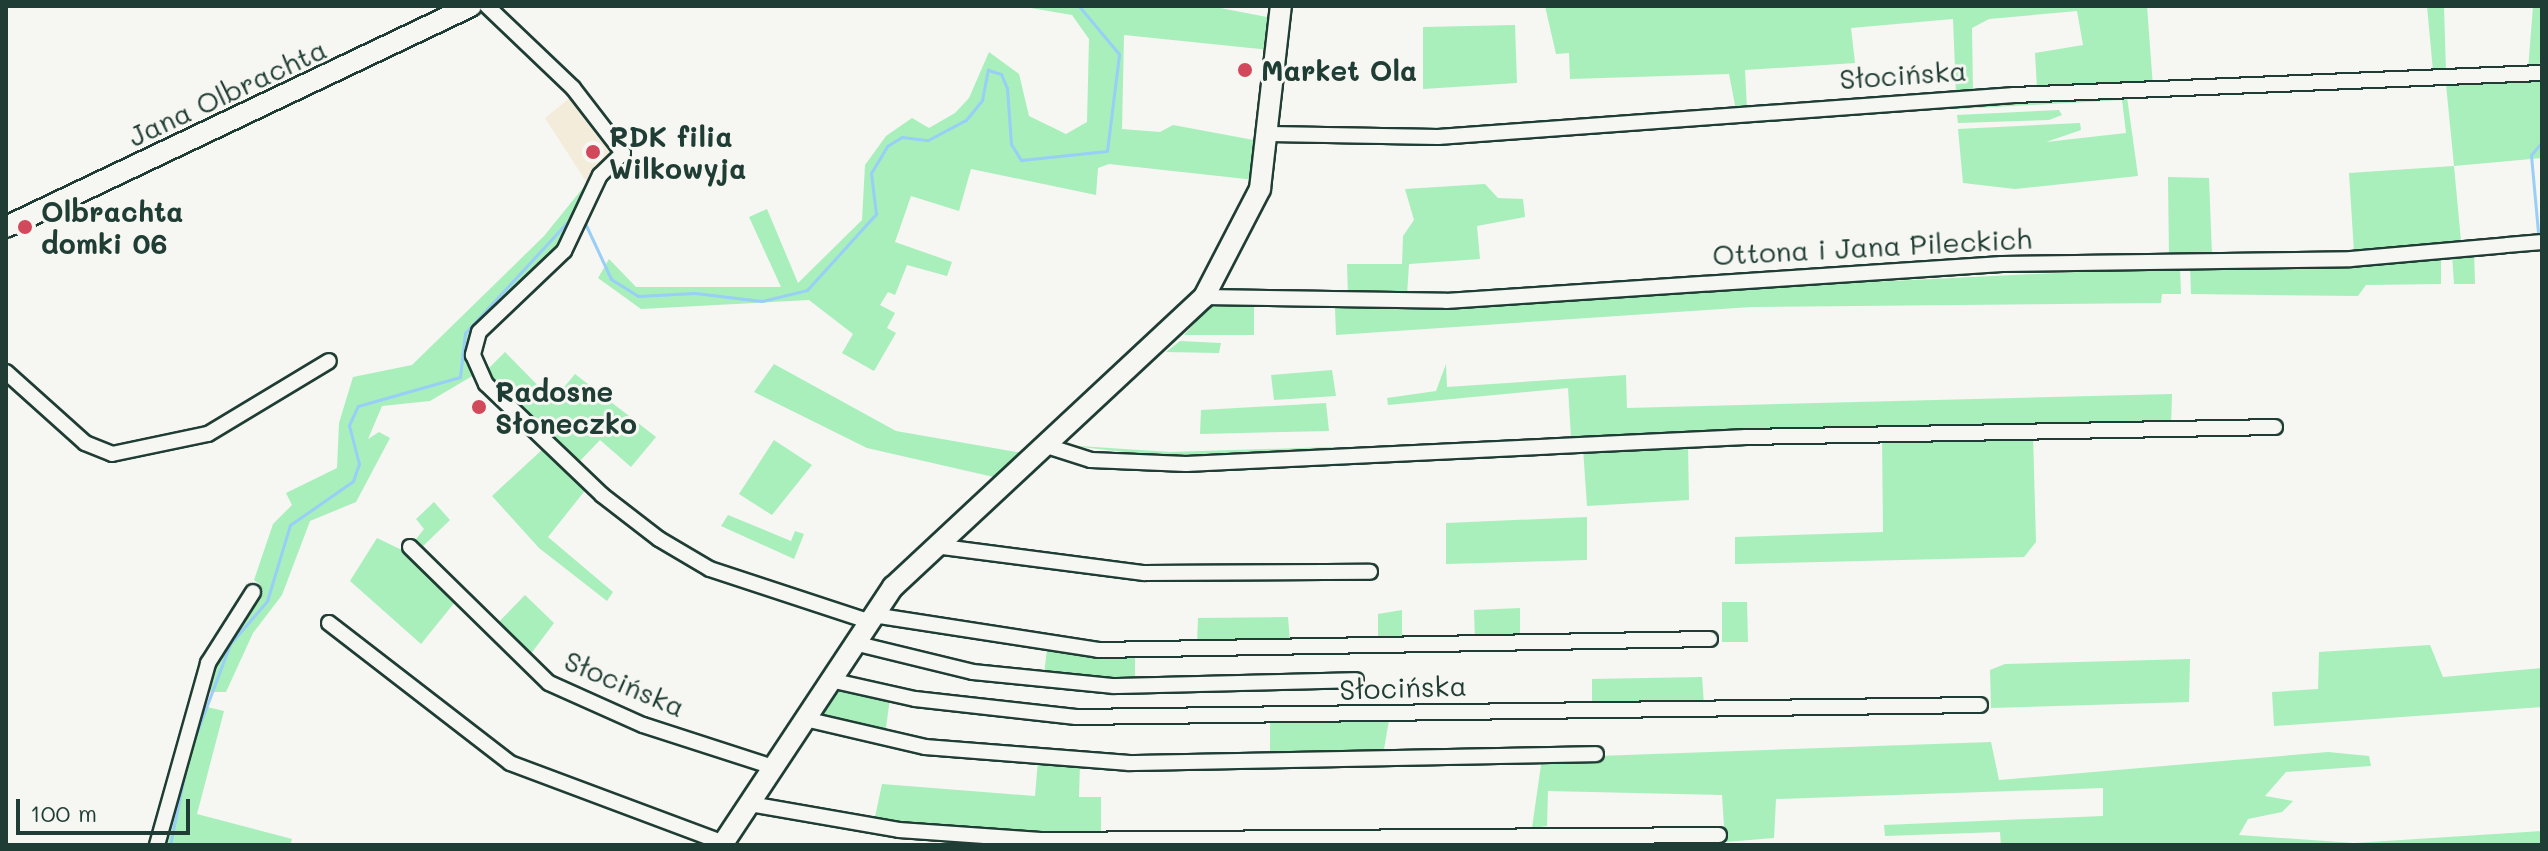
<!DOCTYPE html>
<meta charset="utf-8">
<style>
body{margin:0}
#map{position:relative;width:2548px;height:851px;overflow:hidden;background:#f6f6f2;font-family:Mali,sans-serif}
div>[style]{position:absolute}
.built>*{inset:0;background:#f4ecda}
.green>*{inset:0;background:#a8efbc}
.stream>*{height:3px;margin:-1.5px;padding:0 1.5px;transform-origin:1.5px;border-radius:1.5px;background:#99cef7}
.roads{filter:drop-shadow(2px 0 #1f3d34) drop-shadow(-2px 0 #1f3d34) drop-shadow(0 2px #1f3d34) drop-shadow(0 -2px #1f3d34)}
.street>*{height:14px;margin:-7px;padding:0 7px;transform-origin:7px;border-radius:7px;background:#f6f6f2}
.secondary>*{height:20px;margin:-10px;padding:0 10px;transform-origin:10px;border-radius:10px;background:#f6f6f2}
.dots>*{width:22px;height:22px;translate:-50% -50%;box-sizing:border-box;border:4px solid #f6f6f2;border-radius:50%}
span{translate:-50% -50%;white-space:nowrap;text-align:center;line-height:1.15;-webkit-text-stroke:6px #f6f6f2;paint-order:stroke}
.poi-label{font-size:28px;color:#1f3d34;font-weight:700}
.left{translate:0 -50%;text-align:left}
.street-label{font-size:28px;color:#1f3d34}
.frame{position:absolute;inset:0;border:8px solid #1f3d34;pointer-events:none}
.scale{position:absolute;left:16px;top:799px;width:174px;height:36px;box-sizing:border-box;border:4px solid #1f3d34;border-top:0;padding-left:10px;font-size:24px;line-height:28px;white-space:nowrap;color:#1f3d34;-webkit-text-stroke:6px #f6f6f2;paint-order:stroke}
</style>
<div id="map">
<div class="built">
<div style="clip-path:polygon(573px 95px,618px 152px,587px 183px,545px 118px)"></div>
</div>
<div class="green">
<div style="clip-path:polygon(1019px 6px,1210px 6px,1272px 18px,1270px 50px,1124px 35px,1122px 129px,1160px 132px,1173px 125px,1259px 141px,1255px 180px,1109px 164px,1098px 168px,1096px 195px,971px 169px,959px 211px,911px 196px,895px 242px,952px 262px,947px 276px,907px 265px,895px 295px,888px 292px,880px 305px,895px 313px,887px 328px,896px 333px,874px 371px,842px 353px,853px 334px,809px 300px,641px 309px,598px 278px,609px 259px,636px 287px,781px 287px,749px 217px,767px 209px,798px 283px,862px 220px,865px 165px,886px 136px,912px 118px,929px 128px,955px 113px,969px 98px,989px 52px,1019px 74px,1029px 116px,1066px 134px,1087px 122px,1089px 39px,1072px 15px)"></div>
<div style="clip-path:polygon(1545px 6px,2147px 6px,2153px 87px,2037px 88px,2035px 53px,2083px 45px,2077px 11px,1989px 19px,1972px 28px,1973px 92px,1956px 94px,1953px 19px,1851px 28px,1855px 63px,1745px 70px,1747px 109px,1736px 110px,1729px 74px,1570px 79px,1569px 53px,1556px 54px)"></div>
<div style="clip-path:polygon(2427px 6px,2444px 6px,2446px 72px,2433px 71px)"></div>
<div style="clip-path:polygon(2533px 6px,2542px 6px,2542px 62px,2528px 70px)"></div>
<div style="clip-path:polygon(1515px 25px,1517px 83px,1423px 89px,1423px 27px)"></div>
<div style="clip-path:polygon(2542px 78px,2542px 158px,2454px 166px,2461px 241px,2354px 252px,2349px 173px,2454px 166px,2446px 84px)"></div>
<div style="clip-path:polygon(2127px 97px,2138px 176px,2015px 189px,1963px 183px,1958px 129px,2080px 123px,2081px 130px,2046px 142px,2126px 133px,2122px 100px,1957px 109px,1956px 102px)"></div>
<div style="clip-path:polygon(2059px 110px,2062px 115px,2049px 120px,1958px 123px,1957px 115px)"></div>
<div style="clip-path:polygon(2168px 177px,2209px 178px,2212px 255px,2169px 256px)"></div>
<div style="clip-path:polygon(587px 183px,564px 239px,487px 317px,474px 375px,430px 401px,382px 406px,368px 439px,379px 432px,390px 438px,356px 502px,310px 521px,282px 595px,253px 633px,226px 692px,205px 692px,219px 648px,261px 585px,254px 580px,273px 524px,292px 505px,286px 493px,337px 468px,339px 423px,353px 377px,412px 365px,544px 236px)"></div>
<div style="clip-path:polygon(1485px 184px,1498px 198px,1523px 199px,1525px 217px,1477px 226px,1480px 259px,1409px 264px,1407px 296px,1348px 297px,1347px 264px,1402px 264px,1403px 236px,1414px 220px,1405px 189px)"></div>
<div style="clip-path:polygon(2474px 252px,2475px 284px,2454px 284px,2452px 254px)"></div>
<div style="clip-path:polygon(2441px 254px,2441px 284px,2366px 285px,2358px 296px,2191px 294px,2190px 266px)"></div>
<div style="clip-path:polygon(2180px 267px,2181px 294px,2162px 294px,2161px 303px,1751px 307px,1336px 335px,1335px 308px)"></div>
<div style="clip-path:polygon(1213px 303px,1254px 305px,1254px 335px,1184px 335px)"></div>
<div style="clip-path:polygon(1180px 341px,1221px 343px,1219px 353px,1166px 352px)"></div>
<div style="clip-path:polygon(505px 352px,553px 401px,575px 374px,656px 437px,631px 467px,600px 440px,577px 464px,494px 384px,488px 369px)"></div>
<div style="clip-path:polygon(774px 364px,896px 431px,1023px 453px,998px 478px,867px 448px,754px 392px)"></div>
<div style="clip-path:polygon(1446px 364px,1447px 387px,1626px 375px,1627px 408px,2172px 394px,2171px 426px,1571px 437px,1568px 388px,1388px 405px,1387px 398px,1436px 391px)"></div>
<div style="clip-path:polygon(1332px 370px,1336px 396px,1274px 400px,1271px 375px)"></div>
<div style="clip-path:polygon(1326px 403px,1329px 431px,1200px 434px,1201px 410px)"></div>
<div style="clip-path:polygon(2033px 435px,2036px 542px,2024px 557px,1735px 564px,1735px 537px,1883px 532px,1882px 438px)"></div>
<div style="clip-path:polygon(774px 440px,812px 465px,772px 515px,739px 494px)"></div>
<div style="clip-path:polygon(1064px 445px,1170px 452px,1331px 447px,1332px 455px,1176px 458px)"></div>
<div style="clip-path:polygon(1688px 446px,1689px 500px,1587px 506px,1583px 448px)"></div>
<div style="clip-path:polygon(545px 447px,587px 488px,548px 537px,613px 592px,607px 601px,539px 548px,492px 496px)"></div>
<div style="clip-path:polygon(434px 502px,450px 520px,419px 550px,413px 543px,424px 529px,416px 519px)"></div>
<div style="clip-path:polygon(728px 515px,791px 541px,795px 531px,804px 534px,794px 559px,721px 526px)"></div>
<div style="clip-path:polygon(1587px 517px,1587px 560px,1446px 564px,1446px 523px)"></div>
<div style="clip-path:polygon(377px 538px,408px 553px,455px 602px,421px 644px,350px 581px)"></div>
<div style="clip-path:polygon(525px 595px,554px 623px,527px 659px,493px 628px)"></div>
<div style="clip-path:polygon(1722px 602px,1747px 602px,1748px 642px,1722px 642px)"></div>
<div style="clip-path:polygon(1520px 608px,1520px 636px,1475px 640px,1474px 610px)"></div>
<div style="clip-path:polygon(1402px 610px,1402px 639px,1378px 641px,1378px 614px)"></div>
<div style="clip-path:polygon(1288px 617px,1290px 642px,1197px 645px,1198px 618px)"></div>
<div style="clip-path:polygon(2430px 645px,2443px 677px,2542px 668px,2542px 707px,2274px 726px,2272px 692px,2318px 689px,2319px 652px)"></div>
<div style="clip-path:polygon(1047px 649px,1135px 654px,1135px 680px,1044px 675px)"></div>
<div style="clip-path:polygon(2190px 659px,2189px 702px,1991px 708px,1990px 670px,2005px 664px)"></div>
<div style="clip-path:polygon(1702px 677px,1704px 705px,1592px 706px,1592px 679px)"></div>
<div style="clip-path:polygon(838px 687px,890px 698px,885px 735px,817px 720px)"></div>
<div style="clip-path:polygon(203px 706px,224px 711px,197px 814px,292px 839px,290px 845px,161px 845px)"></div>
<div style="clip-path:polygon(1389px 720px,1383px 755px,1270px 756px,1270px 721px)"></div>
<div style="clip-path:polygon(1991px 742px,1999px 780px,2328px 752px,2369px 756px,2371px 766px,2286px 772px,2265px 796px,2293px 801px,2282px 812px,2248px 819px,2239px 835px,2354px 843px,2542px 831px,2542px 845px,2001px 845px,2000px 832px,1885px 836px,1884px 825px,2103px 816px,2103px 788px,1776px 799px,1774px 838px,1725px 842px,1722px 795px,1548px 791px,1547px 826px,1532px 828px,1542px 758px)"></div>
<div style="clip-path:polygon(1038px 760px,1080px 763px,1079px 797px,1101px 797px,1101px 834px,874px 822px,882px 784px,1035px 796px)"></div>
</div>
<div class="stream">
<div style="left:1038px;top:6px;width:2px"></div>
<div style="left:584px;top:221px;width:64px;rotate:65deg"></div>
<div style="left:611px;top:279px;width:32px;rotate:32deg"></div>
<div style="left:638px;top:296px;width:57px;rotate:-3deg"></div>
<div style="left:695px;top:293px;width:67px;rotate:6.8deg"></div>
<div style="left:762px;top:301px;width:46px;rotate:-13.7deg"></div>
<div style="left:807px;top:290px;width:103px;rotate:-47.8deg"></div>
<div style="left:876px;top:214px;width:41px;rotate:-97deg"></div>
<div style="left:871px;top:173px;width:31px;rotate:-59deg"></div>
<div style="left:887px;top:146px;width:17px;rotate:-31deg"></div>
<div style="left:902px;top:137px;width:26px;rotate:7deg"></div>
<div style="left:928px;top:140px;width:43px;rotate:-27.8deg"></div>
<div style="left:966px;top:120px;width:26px;rotate:-51deg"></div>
<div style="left:982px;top:100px;width:31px;rotate:-79deg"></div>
<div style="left:988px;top:70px;width:14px;rotate:17deg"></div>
<div style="left:1001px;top:74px;width:15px;rotate:67deg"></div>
<div style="left:1007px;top:88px;width:56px;rotate:85.9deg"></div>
<div style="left:1011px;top:144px;width:19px;rotate:58deg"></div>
<div style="left:1021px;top:160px;width:86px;rotate:-6deg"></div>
<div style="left:1107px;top:151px;width:98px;rotate:-82.9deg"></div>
<div style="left:1119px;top:54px;width:62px;rotate:-129.8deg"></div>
<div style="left:2538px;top:232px;width:77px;rotate:-95.2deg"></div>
<div style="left:2531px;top:155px;width:17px;rotate:-50deg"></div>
<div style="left:192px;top:745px;width:108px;rotate:-69.4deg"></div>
<div style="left:230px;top:644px;width:57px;rotate:-49.3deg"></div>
<div style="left:267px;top:601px;width:79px;rotate:-73.2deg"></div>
<div style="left:290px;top:525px;width:77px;rotate:-34.9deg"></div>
<div style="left:353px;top:481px;width:18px;rotate:-71deg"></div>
<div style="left:359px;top:464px;width:40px;rotate:-104.4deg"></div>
<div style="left:349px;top:425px;width:21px;rotate:-65deg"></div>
<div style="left:358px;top:406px;width:106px;rotate:-15.9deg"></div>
<div style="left:460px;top:377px;width:44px;rotate:-83.5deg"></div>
<div style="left:465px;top:333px;width:162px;rotate:-47.3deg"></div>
<div style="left:170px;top:845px;width:75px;rotate:-78.4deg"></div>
</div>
<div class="roads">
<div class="street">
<div style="left:487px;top:6px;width:119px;rotate:43.6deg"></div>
<div style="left:573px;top:88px;width:82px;rotate:52.4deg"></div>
<div style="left:623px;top:153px;width:32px;rotate:136deg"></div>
<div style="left:600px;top:175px;width:84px;rotate:115.3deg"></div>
<div style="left:564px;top:251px;width:117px;rotate:136.4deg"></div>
<div style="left:479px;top:332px;width:24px;rotate:105deg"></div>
<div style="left:473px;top:355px;width:32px;rotate:66deg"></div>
<div style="left:486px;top:384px;width:161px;rotate:43.7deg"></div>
<div style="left:602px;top:495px;width:72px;rotate:37.7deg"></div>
<div style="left:659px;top:539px;width:59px;rotate:30.5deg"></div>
<div style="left:710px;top:569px;width:166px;rotate:18.2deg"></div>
<div style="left:1270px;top:134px;width:168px;rotate:1deg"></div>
<div style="left:1438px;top:137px;width:578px;rotate:-4.17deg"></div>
<div style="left:2014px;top:95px;width:528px;rotate:-2.39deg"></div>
<div style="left:1204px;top:297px;width:242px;rotate:0.9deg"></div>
<div style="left:1446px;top:301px;width:557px;rotate:-3.81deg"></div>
<div style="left:2002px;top:264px;width:349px;rotate:-0.8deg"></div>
<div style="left:2351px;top:259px;width:192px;rotate:-5.1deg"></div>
<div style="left:6px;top:372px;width:106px;rotate:41.9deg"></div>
<div style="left:85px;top:443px;width:29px;rotate:22deg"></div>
<div style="left:112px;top:454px;width:98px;rotate:-11.8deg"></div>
<div style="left:208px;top:434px;width:141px;rotate:-31.1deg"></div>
<div style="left:1047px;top:446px;width:46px;rotate:17.7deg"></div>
<div style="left:1091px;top:460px;width:95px;rotate:2.4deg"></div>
<div style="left:1186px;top:464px;width:561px;rotate:-2.76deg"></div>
<div style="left:1746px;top:437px;width:529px;rotate:-1.08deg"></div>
<div style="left:935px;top:546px;width:211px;rotate:7.4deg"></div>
<div style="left:1144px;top:573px;width:226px;rotate:-0.3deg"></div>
<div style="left:410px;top:547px;width:194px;rotate:44.4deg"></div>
<div style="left:549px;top:683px;width:103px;rotate:24.1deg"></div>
<div style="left:643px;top:725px;width:137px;rotate:17.9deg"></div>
<div style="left:873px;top:615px;width:228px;rotate:8.8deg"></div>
<div style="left:1098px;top:650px;width:612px;rotate:-1.03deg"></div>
<div style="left:329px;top:623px;width:229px;rotate:37.7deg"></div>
<div style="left:510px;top:763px;width:228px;rotate:20.5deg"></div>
<div style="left:854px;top:643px;width:122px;rotate:13.7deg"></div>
<div style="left:973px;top:672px;width:142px;rotate:5.7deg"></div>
<div style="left:1114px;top:686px;width:242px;rotate:-1.4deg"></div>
<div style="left:830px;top:680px;width:87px;rotate:12.6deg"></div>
<div style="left:915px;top:699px;width:162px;rotate:6.4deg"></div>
<div style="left:1076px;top:717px;width:904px;rotate:-0.76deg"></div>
<div style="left:805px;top:719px;width:123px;rotate:13.1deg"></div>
<div style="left:925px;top:747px;width:205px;rotate:4.5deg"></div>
<div style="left:1129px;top:763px;width:467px;rotate:-1.1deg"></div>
<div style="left:750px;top:804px;width:151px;rotate:9.9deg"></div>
<div style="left:899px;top:830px;width:142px;rotate:4deg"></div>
<div style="left:1041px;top:840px;width:678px;rotate:-0.42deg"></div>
<div style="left:157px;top:845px;width:189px;rotate:-74.3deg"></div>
<div style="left:208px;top:663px;width:84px;rotate:-57.6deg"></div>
</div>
<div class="secondary">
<div style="left:6px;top:227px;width:515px;rotate:-25.42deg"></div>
<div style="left:722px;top:845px;width:310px;rotate:-56.5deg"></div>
<div style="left:893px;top:587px;width:425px;rotate:-43deg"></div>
<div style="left:1204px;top:297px;width:122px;rotate:-62.6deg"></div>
<div style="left:1260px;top:189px;width:184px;rotate:-83.5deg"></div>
</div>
</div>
<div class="dots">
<div style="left:1245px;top:70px;background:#d1495b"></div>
<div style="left:593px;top:152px;background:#d1495b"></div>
<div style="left:25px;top:227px;background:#d1495b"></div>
<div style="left:479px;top:407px;background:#d1495b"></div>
</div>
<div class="poi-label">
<span class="left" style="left:1261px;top:70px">Market Ola</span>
<span class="left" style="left:609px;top:152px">RDK filia<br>Wilkowyja</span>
<span class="left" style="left:41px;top:227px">Olbrachta<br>domki 06</span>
<span class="left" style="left:495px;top:407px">Radosne<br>Słoneczko</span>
</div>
<div class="street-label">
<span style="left:1903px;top:74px;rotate:-4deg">Słocińska</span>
<span style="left:227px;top:92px;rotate:-25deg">Jana Olbrachta</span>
<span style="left:1872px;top:246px;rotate:-3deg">Ottona i Jana Pileckich</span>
<span style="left:625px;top:683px;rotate:23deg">Słocińska</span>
<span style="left:1403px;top:687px;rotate:-2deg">Słocińska</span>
</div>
<div class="frame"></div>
<div class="scale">100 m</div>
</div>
